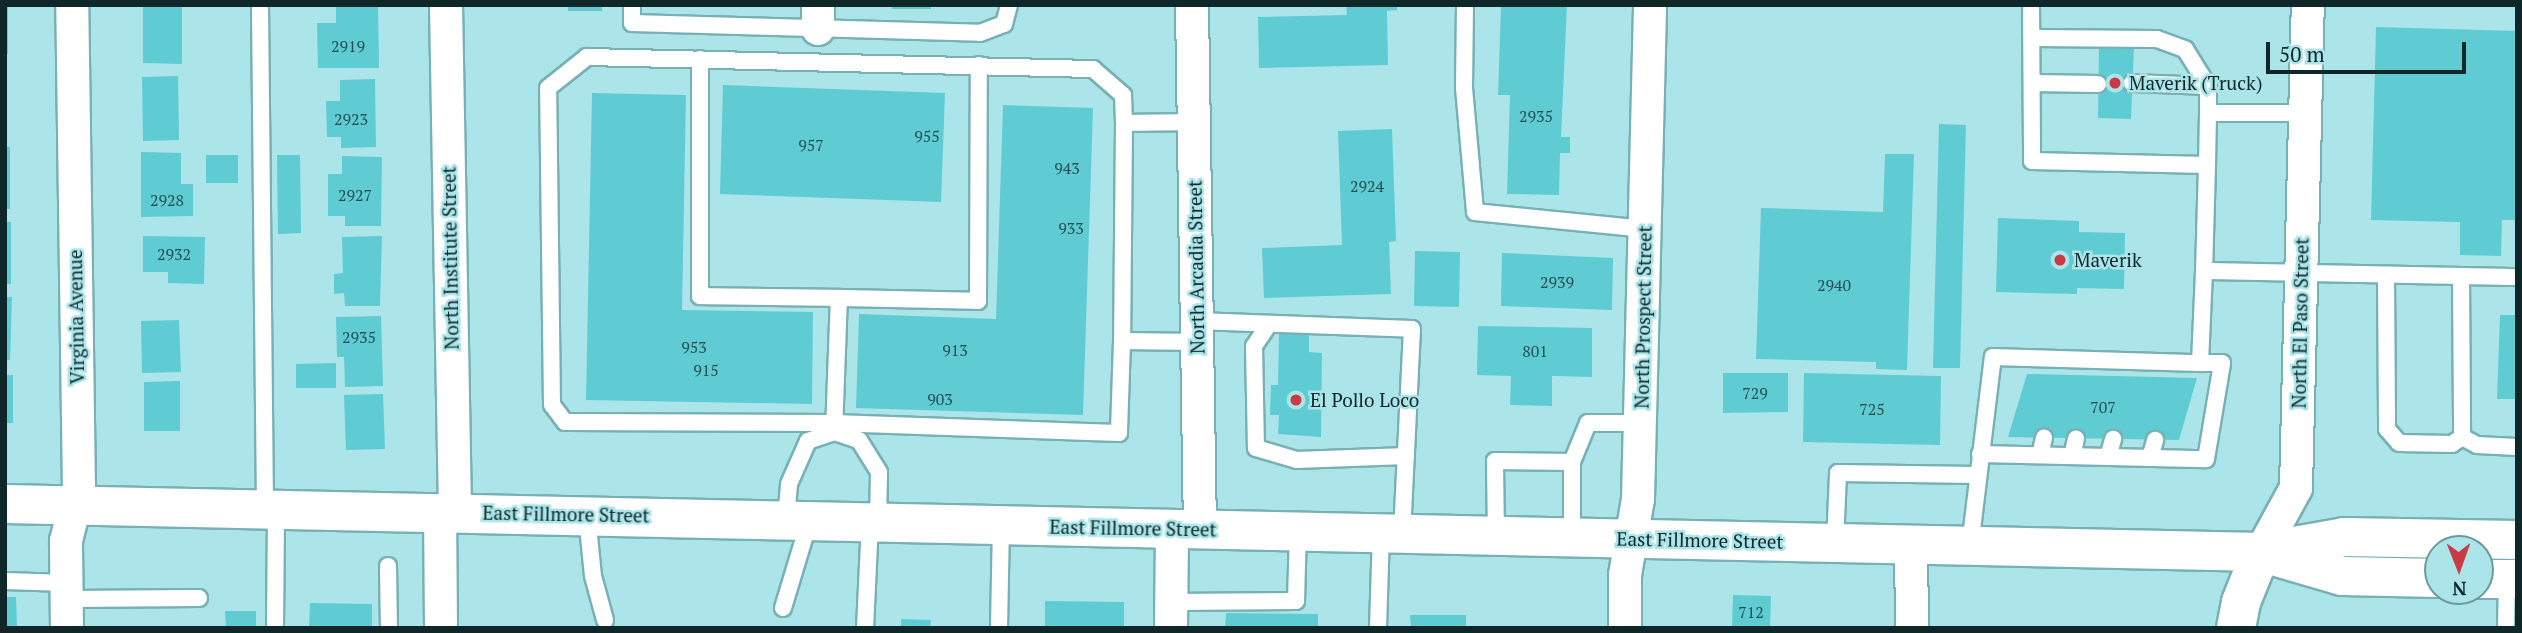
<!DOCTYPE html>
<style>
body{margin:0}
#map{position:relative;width:2522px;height:633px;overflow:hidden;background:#abe5e9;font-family:"PT Serif",serif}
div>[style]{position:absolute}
.building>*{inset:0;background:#5fccd3}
.roads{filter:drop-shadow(2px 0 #78b1b5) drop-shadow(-2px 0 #78b1b5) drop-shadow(0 2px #78b1b5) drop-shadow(0 -2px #78b1b5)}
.lane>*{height:16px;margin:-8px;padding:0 8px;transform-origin:8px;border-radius:8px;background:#fff}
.street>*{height:32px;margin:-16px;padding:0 16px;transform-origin:16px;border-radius:16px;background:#fff}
.secondary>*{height:38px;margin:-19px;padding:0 19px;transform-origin:19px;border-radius:19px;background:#fff}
.primary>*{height:38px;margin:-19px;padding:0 19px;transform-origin:19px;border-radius:19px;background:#fff}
.dots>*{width:19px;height:19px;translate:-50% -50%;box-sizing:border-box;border:4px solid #abe5e9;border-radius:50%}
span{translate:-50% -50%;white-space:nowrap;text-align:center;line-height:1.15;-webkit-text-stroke:5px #abe5e9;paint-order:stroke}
.number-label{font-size:16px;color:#245054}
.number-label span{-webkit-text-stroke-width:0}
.poi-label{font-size:19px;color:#102729}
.left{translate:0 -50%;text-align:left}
.street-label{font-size:19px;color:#102729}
.frame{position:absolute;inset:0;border:7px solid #102729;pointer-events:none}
.north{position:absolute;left:2424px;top:535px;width:70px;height:70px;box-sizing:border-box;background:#abe5e9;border:2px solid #6d999c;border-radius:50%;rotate:179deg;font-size:19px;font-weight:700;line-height:28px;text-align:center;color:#102729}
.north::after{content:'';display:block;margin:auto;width:24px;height:32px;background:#c93a44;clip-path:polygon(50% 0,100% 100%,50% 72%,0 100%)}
.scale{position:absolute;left:2266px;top:42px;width:200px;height:32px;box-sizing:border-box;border:4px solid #102729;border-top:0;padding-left:9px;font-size:21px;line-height:24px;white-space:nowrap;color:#102729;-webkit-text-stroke:5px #abe5e9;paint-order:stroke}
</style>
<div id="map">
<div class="building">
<div style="clip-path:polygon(5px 5px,8px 5px,8px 54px,5px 54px)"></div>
<div style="clip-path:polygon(143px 5px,182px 5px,182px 64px,143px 63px)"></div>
<div style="clip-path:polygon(336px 5px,378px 5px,379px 68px,318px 68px,317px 23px,336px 23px)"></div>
<div style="clip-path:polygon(568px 5px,602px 5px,602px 11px,568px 11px)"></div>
<div style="clip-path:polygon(892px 5px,931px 5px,931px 9px,892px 9px)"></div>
<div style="clip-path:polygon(1346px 5px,1397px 5px,1397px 10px,1387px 11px,1388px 65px,1259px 68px,1258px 17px,1347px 15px)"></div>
<div style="clip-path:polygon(1501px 5px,1567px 5px,1561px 137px,1570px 137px,1570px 153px,1560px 153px,1559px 195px,1507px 194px,1510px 95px,1498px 95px)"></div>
<div style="clip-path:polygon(2376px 27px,2517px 31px,2517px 220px,2502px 220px,2501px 256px,2460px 255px,2460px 222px,2371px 220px)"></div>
<div style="clip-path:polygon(2099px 46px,2134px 47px,2131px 119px,2098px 118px)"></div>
<div style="clip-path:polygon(178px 76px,179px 140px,143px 141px,142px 77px)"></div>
<div style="clip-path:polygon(375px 79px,376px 147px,341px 148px,341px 137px,327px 137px,326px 101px,340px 101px,340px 80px)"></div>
<div style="clip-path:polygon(723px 85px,945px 93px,941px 202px,720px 194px)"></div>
<div style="clip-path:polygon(592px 93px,686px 95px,682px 310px,813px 312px,812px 404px,586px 400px)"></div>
<div style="clip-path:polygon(1003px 105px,1093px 108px,1083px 415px,856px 408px,859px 314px,996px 319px)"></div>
<div style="clip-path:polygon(1939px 124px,1966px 125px,1960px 368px,1933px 368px)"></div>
<div style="clip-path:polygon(1392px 129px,1396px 241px,1389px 242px,1391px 294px,1264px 298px,1262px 248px,1342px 245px,1338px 131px)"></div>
<div style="clip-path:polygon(5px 147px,10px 147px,10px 209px,5px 209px)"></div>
<div style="clip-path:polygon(141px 152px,181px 153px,181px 184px,193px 184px,193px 216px,141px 217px)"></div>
<div style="clip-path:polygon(1885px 154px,1914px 154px,1907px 370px,1876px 369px,1876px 362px,1756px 359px,1761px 208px,1883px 212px)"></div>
<div style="clip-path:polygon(206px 155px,238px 155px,238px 183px,206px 183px)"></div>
<div style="clip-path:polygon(277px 155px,300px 155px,301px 233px,278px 234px)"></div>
<div style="clip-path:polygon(342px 156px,382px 157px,381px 226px,345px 226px,345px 216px,328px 216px,328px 174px,342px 174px)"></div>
<div style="clip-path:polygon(1998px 218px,2079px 221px,2079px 232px,2125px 233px,2124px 289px,2077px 288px,2077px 294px,1996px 292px)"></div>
<div style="clip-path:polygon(5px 222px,11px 222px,11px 284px,5px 284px)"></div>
<div style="clip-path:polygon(143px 236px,205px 237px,204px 284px,168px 283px,168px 272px,143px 272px)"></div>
<div style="clip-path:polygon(382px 236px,380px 306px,345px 306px,344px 293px,334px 294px,334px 274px,343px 273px,342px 237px)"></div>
<div style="clip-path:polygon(1415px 251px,1460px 252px,1459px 307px,1414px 306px)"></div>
<div style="clip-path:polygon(1502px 253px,1613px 258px,1612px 310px,1501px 306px)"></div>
<div style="clip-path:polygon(5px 297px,12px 297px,10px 360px,5px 360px)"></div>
<div style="clip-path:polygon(2500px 315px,2517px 315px,2517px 399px,2497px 399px)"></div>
<div style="clip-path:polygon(381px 316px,383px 386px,345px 387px,344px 357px,337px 357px,336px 317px)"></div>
<div style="clip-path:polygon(179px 320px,181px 372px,142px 373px,141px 321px)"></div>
<div style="clip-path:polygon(1478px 326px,1592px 328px,1592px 377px,1552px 376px,1552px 406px,1510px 405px,1511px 376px,1477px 375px)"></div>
<div style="clip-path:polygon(1279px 334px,1309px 334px,1309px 352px,1322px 353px,1321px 437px,1278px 434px,1279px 415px,1270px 415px,1271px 385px,1278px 385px)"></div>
<div style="clip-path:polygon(336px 363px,336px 388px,296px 388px,296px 364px)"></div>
<div style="clip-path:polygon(1723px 373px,1788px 373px,1788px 412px,1723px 413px)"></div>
<div style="clip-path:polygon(1804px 373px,1941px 376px,1940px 445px,1803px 442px)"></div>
<div style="clip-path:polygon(2027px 374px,2197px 378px,2179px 440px,2008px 437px)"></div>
<div style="clip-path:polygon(5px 375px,13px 375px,13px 423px,5px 423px)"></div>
<div style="clip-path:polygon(180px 381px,180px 431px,144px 431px,144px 382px)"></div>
<div style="clip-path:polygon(383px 394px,385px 449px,346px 450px,344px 395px)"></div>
<div style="clip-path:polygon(1733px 595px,1771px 596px,1770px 628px,1732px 628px)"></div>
<div style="clip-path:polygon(5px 597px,16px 597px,17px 628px,5px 628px)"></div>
<div style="clip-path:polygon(1045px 601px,1124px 602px,1124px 628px,1045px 628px)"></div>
<div style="clip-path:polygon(310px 603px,372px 604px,372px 628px,309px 628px)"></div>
<div style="clip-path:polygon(225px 611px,256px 611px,256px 628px,226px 628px)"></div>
<div style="clip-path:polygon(1226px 613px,1318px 614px,1318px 628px,1225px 628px)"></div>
<div style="clip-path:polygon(1410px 615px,1466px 615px,1466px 628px,1411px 628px)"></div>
<div style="clip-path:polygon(901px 619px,931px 620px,930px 628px,901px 628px)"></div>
</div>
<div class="roads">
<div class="lane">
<div style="left:260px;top:5px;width:503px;rotate:89.43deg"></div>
<div style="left:632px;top:5px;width:18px;rotate:90deg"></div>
<div style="left:632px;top:23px;width:348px;rotate:1.6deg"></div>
<div style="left:980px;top:33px;width:26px;rotate:-21deg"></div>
<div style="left:1004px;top:24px;width:20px;rotate:-75deg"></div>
<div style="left:1465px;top:5px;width:83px;rotate:90.7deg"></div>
<div style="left:1464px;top:88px;width:124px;rotate:84.9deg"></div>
<div style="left:1475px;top:212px;width:171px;rotate:5.7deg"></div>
<div style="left:2031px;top:5px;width:156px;rotate:89.6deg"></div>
<div style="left:2032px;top:161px;width:175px;rotate:1.3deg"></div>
<div style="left:2207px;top:165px;width:52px;rotate:-88.9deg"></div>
<div style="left:2208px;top:113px;width:97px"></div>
<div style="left:2032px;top:38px;width:125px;rotate:0.5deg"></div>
<div style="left:2157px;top:39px;width:30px;rotate:20deg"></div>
<div style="left:2185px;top:49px;width:44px;rotate:58.1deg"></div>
<div style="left:2208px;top:86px;width:27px;rotate:90deg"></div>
<div style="left:700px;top:59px;width:237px;rotate:90deg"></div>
<div style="left:700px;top:296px;width:139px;rotate:0.8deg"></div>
<div style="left:2032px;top:83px;width:66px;rotate:0.9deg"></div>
<div style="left:2132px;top:83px;width:76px;rotate:2.3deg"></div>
<div style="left:1194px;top:122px;width:70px;rotate:179.2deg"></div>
<div style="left:1124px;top:123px;width:218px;rotate:90.5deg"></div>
<div style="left:1122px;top:341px;width:75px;rotate:0.8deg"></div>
<div style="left:2207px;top:165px;width:106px;rotate:91.6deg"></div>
<div style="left:2204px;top:271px;width:313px;rotate:1.1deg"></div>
<div style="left:2386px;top:276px;width:153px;rotate:89.6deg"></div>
<div style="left:2387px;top:429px;width:18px;rotate:49deg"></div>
<div style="left:2399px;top:443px;width:53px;rotate:1.1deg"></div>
<div style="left:2452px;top:444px;width:12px;rotate:-35deg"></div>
<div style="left:2461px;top:276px;width:161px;rotate:89.6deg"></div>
<div style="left:2462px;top:437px;width:17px;rotate:28deg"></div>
<div style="left:2477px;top:445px;width:40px;rotate:2.9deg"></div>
<div style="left:1197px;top:321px;width:215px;rotate:2.1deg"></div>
<div style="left:1412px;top:329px;width:204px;rotate:92.8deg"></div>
<div style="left:1269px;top:324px;width:27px;rotate:124deg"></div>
<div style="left:1254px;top:346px;width:102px;rotate:88.9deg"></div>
<div style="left:1256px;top:448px;width:43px;rotate:16.3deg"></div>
<div style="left:1297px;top:460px;width:109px;rotate:-2.1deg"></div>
<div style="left:1122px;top:341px;width:92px;rotate:91.9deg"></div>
<div style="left:1119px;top:433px;width:285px;rotate:-178deg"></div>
<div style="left:834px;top:423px;width:269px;rotate:-179.8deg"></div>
<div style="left:565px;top:422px;width:21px;rotate:-127deg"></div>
<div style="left:552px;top:405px;width:317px;rotate:-90.7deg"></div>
<div style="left:548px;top:88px;width:50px;rotate:-38.5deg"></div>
<div style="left:587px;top:57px;width:506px;rotate:1.36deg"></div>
<div style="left:1093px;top:69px;width:40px;rotate:41deg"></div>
<div style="left:1123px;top:95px;width:28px;rotate:88deg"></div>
<div style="left:834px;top:432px;width:134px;rotate:-87.9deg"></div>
<div style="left:839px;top:298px;width:139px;rotate:1.2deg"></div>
<div style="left:978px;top:301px;width:236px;rotate:-89.8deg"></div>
<div style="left:1980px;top:454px;width:226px;rotate:1.3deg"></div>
<div style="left:2206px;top:459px;width:97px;rotate:-80.5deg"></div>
<div style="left:2222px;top:363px;width:22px;rotate:180deg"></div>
<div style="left:2040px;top:455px;width:18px;rotate:-77deg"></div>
<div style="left:2072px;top:456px;width:18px;rotate:-77deg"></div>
<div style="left:2108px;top:457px;width:19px;rotate:-74deg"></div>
<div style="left:2150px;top:458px;width:19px;rotate:-74deg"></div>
<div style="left:587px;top:516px;width:60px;rotate:84.3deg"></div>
<div style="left:593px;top:576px;width:46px;rotate:74.7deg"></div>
<div style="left:786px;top:519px;width:35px;rotate:-85deg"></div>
<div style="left:789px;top:484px;width:47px;rotate:-66.2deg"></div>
<div style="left:808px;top:441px;width:28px;rotate:-19deg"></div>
<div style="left:834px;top:432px;width:26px;rotate:18deg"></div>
<div style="left:859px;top:440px;width:38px;rotate:58deg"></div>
<div style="left:879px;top:472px;width:51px;rotate:91.1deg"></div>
<div style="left:1496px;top:535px;width:74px;rotate:-90.8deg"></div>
<div style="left:1495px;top:461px;width:77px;rotate:0.7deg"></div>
<div style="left:1572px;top:462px;width:42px;rotate:-67.7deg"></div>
<div style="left:1588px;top:423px;width:52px"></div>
<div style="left:1572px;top:537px;width:75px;rotate:-90deg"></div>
<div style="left:1835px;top:543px;width:70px;rotate:-87.5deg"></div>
<div style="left:1838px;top:473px;width:140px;rotate:0.8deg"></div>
<div style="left:1970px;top:546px;width:190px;rotate:-83.1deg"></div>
<div style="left:1993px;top:357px;width:207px;rotate:1.7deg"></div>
<div style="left:2200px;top:363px;width:92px;rotate:-87.5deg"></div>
<div style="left:388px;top:566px;width:62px;rotate:89.1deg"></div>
<div style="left:5px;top:581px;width:62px;rotate:1.8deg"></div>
<div style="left:67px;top:599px;width:132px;rotate:-0.4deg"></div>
<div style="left:1171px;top:602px;width:125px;rotate:-0.5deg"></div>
<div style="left:1296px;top:601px;width:70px;rotate:-88.4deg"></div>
<div style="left:783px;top:608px;width:90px;rotate:-73.2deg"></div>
<div style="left:275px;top:628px;width:120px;rotate:-89.5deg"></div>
<div style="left:865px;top:628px;width:106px;rotate:-87.3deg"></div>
<div style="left:999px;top:628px;width:103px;rotate:-88.9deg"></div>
<div style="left:1378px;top:628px;width:95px;rotate:-88.2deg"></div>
<div style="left:2506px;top:628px;width:49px;rotate:-88.8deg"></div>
</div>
<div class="street">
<div style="left:446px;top:5px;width:506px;rotate:88.98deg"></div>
<div style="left:818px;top:5px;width:24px;rotate:90deg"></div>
<div style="left:1192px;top:5px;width:524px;rotate:89.13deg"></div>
<div style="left:440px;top:511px;width:117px;rotate:89.5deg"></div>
<div style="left:1911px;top:545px;width:83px;rotate:89.3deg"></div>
<div style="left:2261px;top:552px;width:73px;rotate:-61.3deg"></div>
<div style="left:2296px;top:488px;width:483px;rotate:-88.6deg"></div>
<div style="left:67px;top:628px;width:87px;rotate:-90.7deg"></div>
<div style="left:66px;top:541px;width:54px;rotate:-76deg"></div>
<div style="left:79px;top:489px;width:484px;rotate:-90.8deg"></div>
<div style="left:1171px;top:628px;width:99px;rotate:-89.4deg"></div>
<div style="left:1625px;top:628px;width:53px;rotate:-90deg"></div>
<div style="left:1625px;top:575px;width:77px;rotate:-80.3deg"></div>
<div style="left:1638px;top:499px;width:494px;rotate:-88.6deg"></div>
</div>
<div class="secondary">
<div style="left:2236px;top:628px;width:26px;rotate:-79deg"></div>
<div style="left:2241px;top:602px;width:54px;rotate:-68.2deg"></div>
</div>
<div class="primary">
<div style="left:5px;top:504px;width:2257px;rotate:1.22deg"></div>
<div style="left:2261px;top:552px;width:84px;rotate:-10.2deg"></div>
<div style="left:2344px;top:537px;width:173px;rotate:1deg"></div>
<div style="left:2270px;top:555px;width:75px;rotate:16.3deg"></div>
<div style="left:2342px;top:576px;width:96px;rotate:1.2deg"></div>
<div style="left:2480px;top:579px;width:37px"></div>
</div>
</div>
<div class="dots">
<div style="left:2115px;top:83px;background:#c93a44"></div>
<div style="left:2060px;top:260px;background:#c93a44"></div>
<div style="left:1296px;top:400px;background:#c93a44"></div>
</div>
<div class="number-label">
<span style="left:348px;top:46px">2919</span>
<span style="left:1536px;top:116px">2935</span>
<span style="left:351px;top:119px">2923</span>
<span style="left:927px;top:136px">955</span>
<span style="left:811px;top:145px">957</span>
<span style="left:1067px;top:168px">943</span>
<span style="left:1367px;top:186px">2924</span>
<span style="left:355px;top:195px">2927</span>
<span style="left:167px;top:200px">2928</span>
<span style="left:1071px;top:228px">933</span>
<span style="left:174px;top:254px">2932</span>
<span style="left:1557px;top:282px">2939</span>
<span style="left:1834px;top:285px">2940</span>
<span style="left:359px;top:337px">2935</span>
<span style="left:694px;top:347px">953</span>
<span style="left:955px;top:350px">913</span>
<span style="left:1535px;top:351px">801</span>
<span style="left:706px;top:370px">915</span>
<span style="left:1755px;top:393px">729</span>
<span style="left:940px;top:399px">903</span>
<span style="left:2103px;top:407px">707</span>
<span style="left:1872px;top:409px">725</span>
<span style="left:1751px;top:612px">712</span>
</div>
<div class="poi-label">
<span class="left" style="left:2129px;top:83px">Maverik (Truck)</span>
<span class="left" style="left:2074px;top:260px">Maverik</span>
<span class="left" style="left:1310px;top:400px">El Pollo Loco</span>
</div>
<div class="street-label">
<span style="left:450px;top:258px;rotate:-91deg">North Institute Street</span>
<span style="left:1196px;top:267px;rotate:-91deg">North Arcadia Street</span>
<span style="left:76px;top:317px;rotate:-91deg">Virginia Avenue</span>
<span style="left:1643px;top:317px;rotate:-89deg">North Prospect Street</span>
<span style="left:2300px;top:323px;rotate:-89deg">North El Paso Street</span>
<span style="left:566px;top:514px;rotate:1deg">East Fillmore Street</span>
<span style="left:1133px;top:528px;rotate:1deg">East Fillmore Street</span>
<span style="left:1700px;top:540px;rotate:1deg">East Fillmore Street</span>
</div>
<div class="frame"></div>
<div class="north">N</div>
<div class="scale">50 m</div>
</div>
